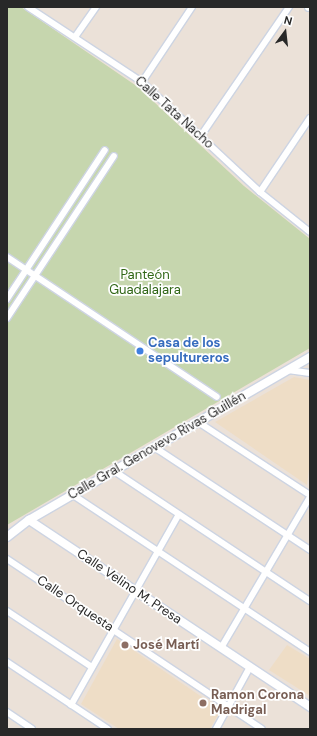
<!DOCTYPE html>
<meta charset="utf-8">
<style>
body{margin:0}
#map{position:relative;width:317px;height:736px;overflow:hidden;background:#ebe1d8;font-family:"DM Sans",sans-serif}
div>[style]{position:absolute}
.education>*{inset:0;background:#eeddc6}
.cemetery>*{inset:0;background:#c6d6ae}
.roads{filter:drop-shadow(1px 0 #cdd4e2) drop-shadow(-1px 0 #cdd4e2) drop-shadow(0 1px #cdd4e2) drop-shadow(0 -1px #cdd4e2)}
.street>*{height:6px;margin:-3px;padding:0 3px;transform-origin:3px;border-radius:3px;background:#fff}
.secondary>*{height:8px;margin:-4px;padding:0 4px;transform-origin:4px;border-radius:4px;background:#fff}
.dots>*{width:11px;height:11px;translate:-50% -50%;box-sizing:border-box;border:2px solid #fff;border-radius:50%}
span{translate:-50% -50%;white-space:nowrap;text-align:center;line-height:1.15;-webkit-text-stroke:3.5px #fff;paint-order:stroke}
.street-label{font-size:13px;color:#282828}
.park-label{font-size:13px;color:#306616}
.shop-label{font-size:13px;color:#366cbe;font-weight:700}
.left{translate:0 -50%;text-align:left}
.education-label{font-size:13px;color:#785e54;font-weight:700}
.frame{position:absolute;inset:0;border:8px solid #282828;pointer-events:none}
.north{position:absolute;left:265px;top:12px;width:40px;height:40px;-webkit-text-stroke:3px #fff;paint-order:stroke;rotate:15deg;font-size:11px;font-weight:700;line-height:16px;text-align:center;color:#282828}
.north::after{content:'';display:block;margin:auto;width:14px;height:18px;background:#282828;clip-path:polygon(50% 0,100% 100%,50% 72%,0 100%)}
</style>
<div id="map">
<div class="education">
<div style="clip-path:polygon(294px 377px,310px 380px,310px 462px,307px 485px,215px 422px)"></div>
<div style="clip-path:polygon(117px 639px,221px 710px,210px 729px,119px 729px,81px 704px)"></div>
<div style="clip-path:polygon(287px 645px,310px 659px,310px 696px,269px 670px)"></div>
</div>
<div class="cemetery">
<div style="clip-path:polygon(7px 7px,21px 7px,138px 87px,244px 186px,310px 239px,310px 348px,7px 525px)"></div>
</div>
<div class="roads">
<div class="street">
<div style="left:28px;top:7px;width:136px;rotate:33.3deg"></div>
<div style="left:142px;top:82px;width:161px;rotate:43deg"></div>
<div style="left:260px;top:192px;width:64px;rotate:38.7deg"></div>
<div style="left:75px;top:37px;width:37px;rotate:-55deg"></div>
<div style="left:142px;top:82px;width:90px;rotate:-56.3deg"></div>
<div style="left:200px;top:137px;width:158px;rotate:-55.6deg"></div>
<div style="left:260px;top:192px;width:89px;rotate:-56deg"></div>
<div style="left:7px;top:257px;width:252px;rotate:33.7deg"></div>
<div style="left:7px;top:299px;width:178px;rotate:-56.7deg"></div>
<div style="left:7px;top:318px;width:194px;rotate:-56.6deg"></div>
<div style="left:288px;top:370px;width:22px;rotate:8deg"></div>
<div style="left:198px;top:422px;width:134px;rotate:33.1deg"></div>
<div style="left:154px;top:447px;width:187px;rotate:33.4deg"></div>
<div style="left:114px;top:471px;width:235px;rotate:33.6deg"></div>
<div style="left:73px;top:495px;width:284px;rotate:33.5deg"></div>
<div style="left:7px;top:559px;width:306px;rotate:33.7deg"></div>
<div style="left:7px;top:611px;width:102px;rotate:33.4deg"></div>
<div style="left:221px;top:648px;width:175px;rotate:-59.5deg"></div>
<div style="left:7px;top:662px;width:121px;rotate:33.6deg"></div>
<div style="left:71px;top:705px;width:219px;rotate:-60.5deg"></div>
<div style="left:7px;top:712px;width:30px;rotate:34deg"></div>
<div style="left:216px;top:729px;width:71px;rotate:-61.3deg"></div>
</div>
<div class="secondary">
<div style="left:309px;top:7px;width:1px"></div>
<div style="left:29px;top:520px;width:338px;rotate:33.6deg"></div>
<div style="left:7px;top:537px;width:28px;rotate:-38deg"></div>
<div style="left:29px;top:520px;width:325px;rotate:-30.1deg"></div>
</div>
</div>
<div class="dots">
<div style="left:140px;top:351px;background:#3f7fe0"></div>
<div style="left:125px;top:645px;background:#8d6e63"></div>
<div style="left:203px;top:703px;background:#8d6e63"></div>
</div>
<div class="street-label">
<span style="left:174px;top:113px;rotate:42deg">Calle Tata Nacho</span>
<span style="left:157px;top:446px;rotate:-30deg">Calle Gral. Genovevo Rivas Guillén</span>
<span style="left:129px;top:587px;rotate:34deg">Calle Velino M. Presa</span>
<span style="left:75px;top:604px;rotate:34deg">Calle Orquesta</span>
</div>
<div class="park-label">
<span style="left:145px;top:283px">Panteón<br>Guadalajara</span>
</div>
<div class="shop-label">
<span class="left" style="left:148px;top:351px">Casa de los<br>sepultureros</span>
</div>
<div class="education-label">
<span class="left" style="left:133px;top:645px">José Martí</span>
<span class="left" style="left:211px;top:703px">Ramon Corona<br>Madrigal</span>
</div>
<div class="frame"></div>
<div class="north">N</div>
</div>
